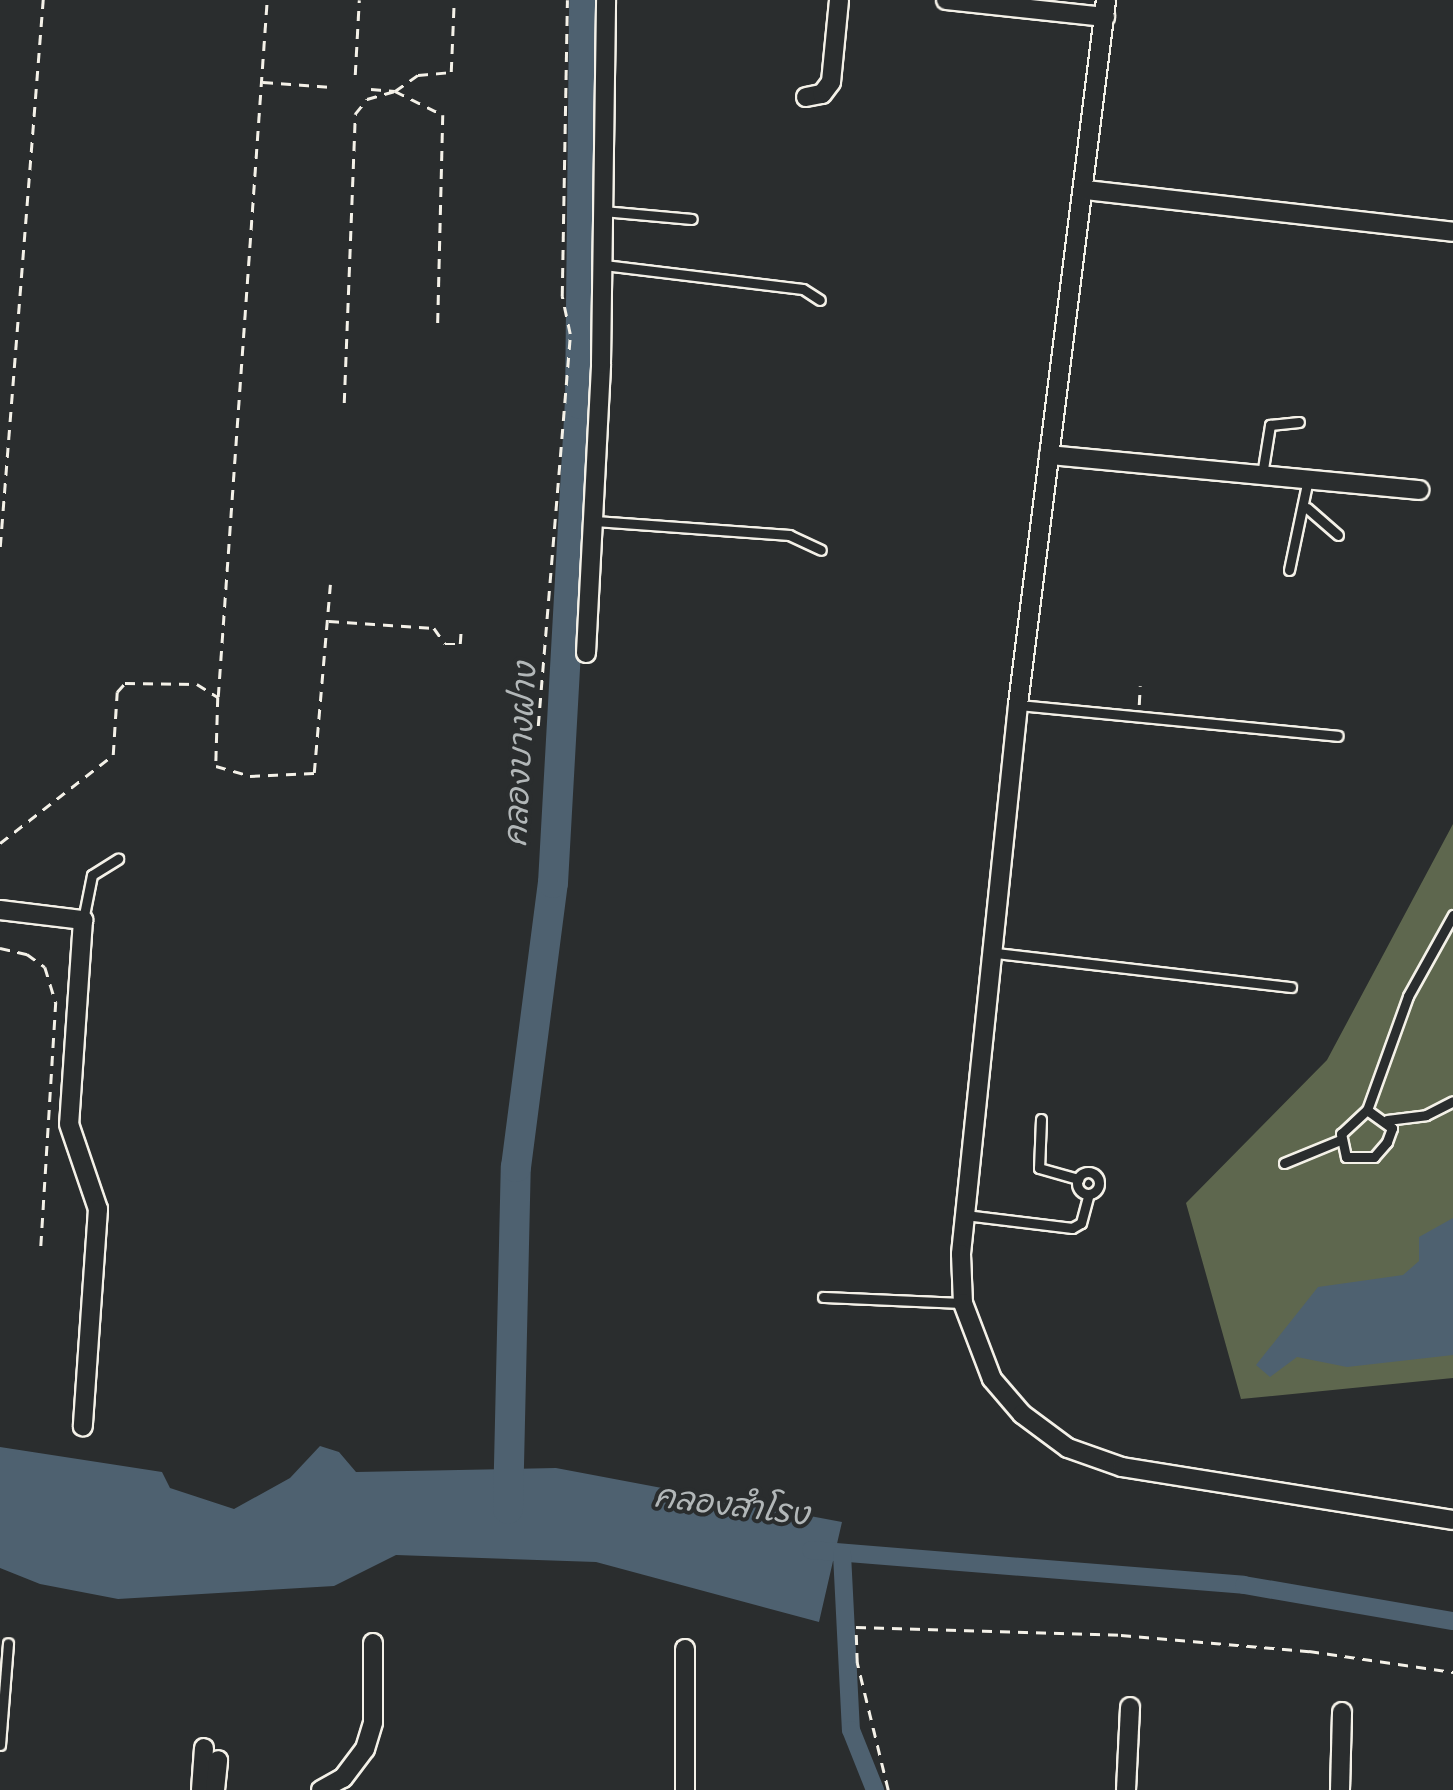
<!DOCTYPE html>
<meta charset="utf-8">
<style>
body{margin:0}
#map{position:relative;width:1453px;height:1790px;overflow:hidden;background:#2a2d2e;font-family:"Gochi Hand","Playpen Sans Thai",sans-serif}
div>[style]{position:absolute}
.green>*{inset:0;background:#5e674e}
.water>*{inset:0;background:#4e6170}
.canal>*{height:18px;margin:-9px;padding:0 9px;transform-origin:9px;border-radius:9px;background:#4e6170}
.river>*{height:30px;margin:-15px;padding:0 15px;transform-origin:15px;border-radius:15px;background:#4e6170}
.path>*{height:2.5px;margin-top:-1.25px;transform-origin:0;background:repeating-linear-gradient(90deg,#f4f1e8 0 10px,transparent 0 18px)}
.roads{filter:drop-shadow(2px 0 #f4f1e8) drop-shadow(-2px 0 #f4f1e8) drop-shadow(0 2px #f4f1e8) drop-shadow(0 -2px #f4f1e8)}
.service>*{height:9px;margin:-4.5px;padding:0 4.5px;transform-origin:4.5px;border-radius:4.5px;background:#2a2d2e}
.service>.ring{margin:-4.5px;padding:0;box-sizing:content-box;background:none;border:9px solid #2a2d2e;border-radius:50%}
.minor>*{height:18px;margin:-9px;padding:0 9px;transform-origin:9px;border-radius:9px;background:#2a2d2e}
span{translate:-50% -50%;white-space:nowrap;text-align:center;line-height:1.15;-webkit-text-stroke:8px #2a2d2e;paint-order:stroke}
.water-label{font-size:32px;color:#b2b7b8;font-style:italic}
</style>
<div id="map">
<div class="green">
<div style="clip-path:polygon(1453px 824px,1453px 1378px,1241px 1399px,1186px 1203px,1327px 1060px)"></div>
</div>
<div class="water">
<div style="clip-path:polygon(1453px 1218px,1453px 1355px,1347px 1367px,1297px 1357px,1270px 1377px,1256px 1365px,1318px 1287px,1403px 1275px,1419px 1261px,1419px 1237px)"></div>
<div style="clip-path:polygon(320px 1446px,339px 1452px,356px 1472px,556px 1468px,842px 1522px,819px 1622px,596px 1562px,396px 1555px,334px 1586px,118px 1599px,40px 1584px,0 1568px,0 1447px,162px 1472px,170px 1488px,234px 1509px,290px 1478px)"></div>
</div>
<div class="canal">
<div style="left:811px;top:1550px;width:434px;rotate:4.6deg"></div>
<div style="left:1244px;top:1585px;width:212px;rotate:9.8deg"></div>
<div style="left:842px;top:1554px;width:176px;rotate:87.1deg"></div>
<div style="left:851px;top:1730px;width:65px;rotate:68.2deg"></div>
</div>
<div class="river">
<div style="left:508px;top:1509px;width:342px;rotate:-88.7deg"></div>
<div style="left:516px;top:1167px;width:286px;rotate:-82.6deg"></div>
<div style="left:553px;top:883px;width:480px;rotate:-86.8deg"></div>
<div style="left:580px;top:404px;width:404px;rotate:-89.4deg"></div>
</div>
<div class="path">
<div style="left:355px;top:75px;width:75px;rotate:-86.9deg"></div>
<div style="left:263px;top:82px;width:69px;rotate:4.1deg"></div>
<div style="left:371px;top:89px;width:24px;rotate:5deg"></div>
<div style="left:395px;top:91px;width:28px;rotate:-35deg"></div>
<div style="left:418px;top:75px;width:33px;rotate:-5deg"></div>
<div style="left:451px;top:72px;width:72px;rotate:-87.6deg"></div>
<div style="left:344px;top:403px;width:289px;rotate:-87.8deg"></div>
<div style="left:355px;top:114px;width:19px;rotate:-51deg"></div>
<div style="left:367px;top:99px;width:29px;rotate:-16deg"></div>
<div style="left:395px;top:91px;width:54px;rotate:26.6deg"></div>
<div style="left:443px;top:115px;width:212px;rotate:91.4deg"></div>
<div style="left:0;top:547px;width:549px;rotate:-85.51deg"></div>
<div style="left:329px;top:621px;width:105px;rotate:3.8deg"></div>
<div style="left:434px;top:628px;width:19px;rotate:55deg"></div>
<div style="left:445px;top:644px;width:15px"></div>
<div style="left:460px;top:644px;width:15px;rotate:-86deg"></div>
<div style="left:218px;top:697px;width:699px;rotate:-85.98deg"></div>
<div style="left:1139px;top:705px;width:19px;rotate:-87deg"></div>
<div style="left:538px;top:726px;width:393px;rotate:-85.3deg"></div>
<div style="left:570px;top:334px;width:39px;rotate:-102deg"></div>
<div style="left:562px;top:296px;width:296px;rotate:-89deg"></div>
<div style="left:0;top:843px;width:143px;rotate:-37.9deg"></div>
<div style="left:113px;top:755px;width:63px;rotate:-86.4deg"></div>
<div style="left:117px;top:692px;width:12px;rotate:-48deg"></div>
<div style="left:125px;top:683px;width:72px;rotate:0.8deg"></div>
<div style="left:197px;top:684px;width:25px;rotate:32deg"></div>
<div style="left:218px;top:697px;width:69px;rotate:91.7deg"></div>
<div style="left:216px;top:766px;width:35px;rotate:16deg"></div>
<div style="left:250px;top:776px;width:64px;rotate:-2.7deg"></div>
<div style="left:314px;top:773px;width:189px;rotate:-85.1deg"></div>
<div style="left:0;top:948px;width:28px;rotate:13deg"></div>
<div style="left:27px;top:954px;width:22px;rotate:36deg"></div>
<div style="left:45px;top:967px;width:37px;rotate:73deg"></div>
<div style="left:56px;top:1002px;width:245px;rotate:93.5deg"></div>
<div style="left:888px;top:1790px;width:131px;rotate:-103.7deg"></div>
<div style="left:857px;top:1663px;width:36px;rotate:-92deg"></div>
<div style="left:856px;top:1627px;width:265px;rotate:1.7deg"></div>
<div style="left:1121px;top:1635px;width:189px;rotate:4.9deg"></div>
<div style="left:1309px;top:1651px;width:146px;rotate:8.3deg"></div>
</div>
<div class="roads">
<div class="service">
<div style="left:603px;top:211px;width:89px;rotate:5.1deg"></div>
<div style="left:604px;top:265px;width:200px;rotate:6.9deg"></div>
<div style="left:803px;top:289px;width:20px;rotate:33deg"></div>
<div style="left:1262px;top:475px;width:51px;rotate:-80.9deg"></div>
<div style="left:1270px;top:425px;width:29px;rotate:-6deg"></div>
<div style="left:1307px;top:508px;width:41px;rotate:41.1deg"></div>
<div style="left:595px;top:521px;width:195px;rotate:4.1deg"></div>
<div style="left:789px;top:535px;width:35px;rotate:25deg"></div>
<div style="left:1289px;top:570px;width:93px;rotate:-78.2deg"></div>
<div style="left:1018px;top:705px;width:321px;rotate:5.5deg"></div>
<div style="left:83px;top:920px;width:46px;rotate:-78.7deg"></div>
<div style="left:92px;top:875px;width:31px;rotate:-32deg"></div>
<div style="left:996px;top:953px;width:297px;rotate:6.6deg"></div>
<div style="left:1367px;top:1110px;width:31px;rotate:36deg"></div>
<div style="left:1392px;top:1128px;width:15px;rotate:110deg"></div>
<div style="left:1387px;top:1142px;width:20px;rotate:131deg"></div>
<div style="left:1374px;top:1157px;width:28px;rotate:180deg"></div>
<div style="left:1346px;top:1157px;width:24px;rotate:-102deg"></div>
<div style="left:1341px;top:1134px;width:35px;rotate:-43deg"></div>
<div style="left:1367px;top:1110px;width:121px;rotate:-70.2deg"></div>
<div style="left:1408px;top:996px;width:93px;rotate:-60.9deg"></div>
<div style="left:1041px;top:1119px;width:49px;rotate:92.3deg"></div>
<div style="left:1039px;top:1168px;width:41px;rotate:15.8deg"></div>
<div style="left:1387px;top:1120px;width:39px;rotate:-7deg"></div>
<div style="left:1426px;top:1115px;width:30px;rotate:-27deg"></div>
<div style="left:1284px;top:1163px;width:61px;rotate:-22.3deg"></div>
<div class="ring" style="left:1077px;top:1172px;width:13px;height:13px"></div>
<div style="left:965px;top:1215px;width:108px;rotate:6.9deg"></div>
<div style="left:1072px;top:1228px;width:10px;rotate:-29deg"></div>
<div style="left:1081px;top:1223px;width:30px;rotate:-75deg"></div>
<div style="left:823px;top:1297px;width:140px;rotate:2.5deg"></div>
<div style="left:0;top:1745px;width:102px;rotate:-85.5deg"></div>
</div>
<div class="minor">
<div style="left:946px;top:0;width:160px;rotate:6.1deg"></div>
<div style="left:1106px;top:0;width:710px;rotate:97.12deg"></div>
<div style="left:1018px;top:705px;width:552px;rotate:95.93deg"></div>
<div style="left:961px;top:1254px;width:49px;rotate:87.7deg"></div>
<div style="left:963px;top:1303px;width:81px;rotate:69.1deg"></div>
<div style="left:992px;top:1379px;width:46px;rotate:49.4deg"></div>
<div style="left:1022px;top:1414px;width:57px;rotate:36.5deg"></div>
<div style="left:1068px;top:1448px;width:57px;rotate:19.4deg"></div>
<div style="left:1122px;top:1467px;width:335px;rotate:9.1deg"></div>
<div style="left:806px;top:97px;width:16px;rotate:-11deg"></div>
<div style="left:822px;top:94px;width:15px;rotate:-53deg"></div>
<div style="left:831px;top:82px;width:82px;rotate:-84.4deg"></div>
<div style="left:1086px;top:190px;width:369px;rotate:6.5deg"></div>
<div style="left:1049px;top:455px;width:372px;rotate:5.4deg"></div>
<div style="left:586px;top:653px;width:289px;rotate:-87deg"></div>
<div style="left:601px;top:364px;width:364px;rotate:-89.2deg"></div>
<div style="left:0;top:910px;width:84px;rotate:6.9deg"></div>
<div style="left:83px;top:920px;width:204px;rotate:93.9deg"></div>
<div style="left:69px;top:1124px;width:90px;rotate:71.2deg"></div>
<div style="left:98px;top:1209px;width:218px;rotate:94deg"></div>
<div style="left:685px;top:1649px;width:141px;rotate:90deg"></div>
<div style="left:201px;top:1790px;width:42px;rotate:-85.9deg"></div>
<div style="left:215px;top:1790px;width:30px;rotate:-84deg"></div>
<div style="left:321px;top:1790px;width:25px;rotate:-29deg"></div>
<div style="left:343px;top:1778px;width:36px;rotate:-53deg"></div>
<div style="left:365px;top:1749px;width:28px;rotate:-73deg"></div>
<div style="left:373px;top:1722px;width:79px;rotate:-90deg"></div>
<div style="left:1126px;top:1790px;width:83px;rotate:-87.2deg"></div>
<div style="left:1340px;top:1790px;width:78px;rotate:-88.5deg"></div>
</div>
</div>
<div class="water-label">
<span style="left:525px;top:755px;rotate:-87deg">คลองบางฝาง</span>
<span style="left:731px;top:1510px;rotate:7deg">คลองสำโรง</span>
</div>
</div>
